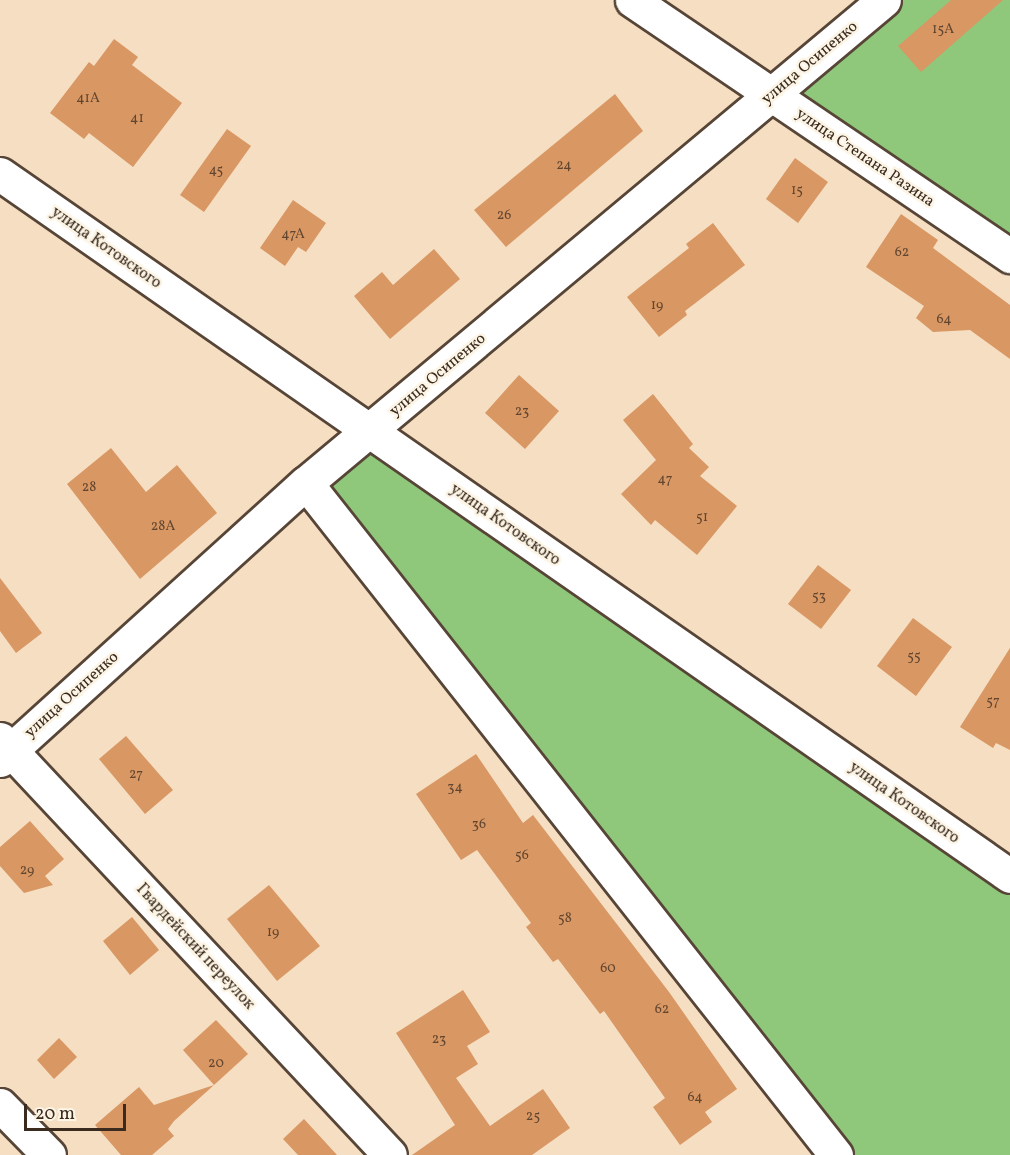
<!DOCTYPE html>
<meta charset="utf-8">
<style>
body{margin:0}
#map{position:relative;width:1010px;height:1155px;overflow:hidden;background:#f5dec2;font-family:Vollkorn,serif}
div>[style]{position:absolute}
.green>*{inset:0;background:#8fc87b}
.building>*{inset:0;background:#d89763}
.roads{filter:drop-shadow(2px 0 #574537) drop-shadow(-2px 0 #574537) drop-shadow(0 2px #574537) drop-shadow(0 -2px #574537)}
.minor>*{height:33px;margin:-16.5px;padding:0 16.5px;transform-origin:16.5px;border-radius:16.5px;background:#fff}
span{translate:-50% -50%;white-space:nowrap;text-align:center;line-height:1.15;-webkit-text-stroke:5px #fcf5e5;paint-order:stroke}
.number-label{font-size:14px;color:#62452f}
.number-label span{-webkit-text-stroke-width:0}
.street-label{font-size:16px;color:#3b2a1e}
.scale{position:absolute;left:24px;top:1104px;width:102px;height:27px;box-sizing:border-box;border:3px solid #3b2a1e;border-top:0;padding-left:8px;font-size:18px;line-height:21px;white-space:nowrap;color:#3b2a1e;-webkit-text-stroke:4px #fcf5e5;paint-order:stroke}
</style>
<div id="map">
<div class="green">
<div style="clip-path:polygon(884px 0,1010px 0,1010px 256px,772px 96px)"></div>
<div style="clip-path:polygon(370px 432px,1010px 876px,1010px 1155px,836px 1155px,306px 483px)"></div>
</div>
<div class="building">
<div style="clip-path:polygon(951px 0,1003px 0,921px 72px,898px 46px)"></div>
<div style="clip-path:polygon(114px 39px,138px 57px,132px 65px,182px 103px,133px 167px,89px 133px,84px 139px,50px 113px,89px 62px,94px 66px)"></div>
<div style="clip-path:polygon(615px 94px,643px 131px,506px 247px,474px 210px)"></div>
<div style="clip-path:polygon(227px 129px,251px 146px,204px 212px,180px 195px)"></div>
<div style="clip-path:polygon(795px 158px,828px 182px,798px 223px,766px 199px)"></div>
<div style="clip-path:polygon(293px 200px,326px 223px,306px 252px,298px 247px,285px 266px,260px 248px)"></div>
<div style="clip-path:polygon(901px 214px,938px 240px,933px 248px,1010px 305px,1010px 359px,970px 330px,933px 332px,916px 318px,924px 306px,866px 267px)"></div>
<div style="clip-path:polygon(713px 223px,745px 265px,685px 311px,687px 315px,659px 337px,627px 297px,689px 248px,686px 244px)"></div>
<div style="clip-path:polygon(434px 249px,460px 279px,390px 339px,354px 296px,382px 272px,393px 285px)"></div>
<div style="clip-path:polygon(519px 375px,559px 411px,525px 449px,485px 413px)"></div>
<div style="clip-path:polygon(653px 394px,693px 444px,689px 448px,709px 467px,700px 476px,737px 506px,697px 555px,655px 520px,651px 525px,621px 494px,656px 460px,623px 420px)"></div>
<div style="clip-path:polygon(111px 448px,146px 492px,177px 465px,217px 513px,140px 579px,67px 484px)"></div>
<div style="clip-path:polygon(818px 565px,851px 590px,821px 629px,788px 604px)"></div>
<div style="clip-path:polygon(0 578px,42px 633px,16px 653px,0 631px)"></div>
<div style="clip-path:polygon(913px 618px,952px 647px,916px 696px,877px 666px)"></div>
<div style="clip-path:polygon(1010px 648px,1010px 750px,996px 743px,993px 748px,960px 727px)"></div>
<div style="clip-path:polygon(126px 736px,173px 790px,145px 814px,99px 759px)"></div>
<div style="clip-path:polygon(476px 754px,523px 823px,533px 815px,669px 992px,737px 1089px,705px 1112px,712px 1122px,680px 1145px,653px 1107px,665px 1098px,604px 1011px,600px 1014px,558px 959px,553px 962px,526px 927px,531px 923px,477px 850px,461px 860px,416px 794px)"></div>
<div style="clip-path:polygon(30px 821px,64px 859px,45px 876px,53px 885px,24px 893px,0 866px,0 847px)"></div>
<div style="clip-path:polygon(269px 885px,320px 946px,277px 981px,227px 919px)"></div>
<div style="clip-path:polygon(132px 917px,159px 950px,130px 975px,103px 941px)"></div>
<div style="clip-path:polygon(463px 990px,490px 1032px,467px 1046px,478px 1064px,456px 1078px,490px 1126px,543px 1089px,570px 1128px,532px 1155px,412px 1155px,455px 1125px,396px 1033px)"></div>
<div style="clip-path:polygon(216px 1020px,248px 1054px,214px 1085px,183px 1050px)"></div>
<div style="clip-path:polygon(59px 1038px,77px 1057px,54px 1079px,37px 1060px)"></div>
<div style="clip-path:polygon(214px 1085px,174px 1121px,168px 1129px,174px 1136px,152px 1155px,121px 1155px,95px 1125px,139px 1087px,154px 1105px)"></div>
<div style="clip-path:polygon(304px 1119px,337px 1155px,298px 1155px,283px 1139px)"></div>
</div>
<div class="roads">
<div class="minor">
<div style="left:632px;top:0;width:457px;rotate:34.1deg"></div>
<div style="left:0;top:174px;width:1230px;rotate:34.8deg"></div>
<div style="left:306px;top:483px;width:856px;rotate:51.74deg"></div>
<div style="left:0;top:739px;width:570px;rotate:46.85deg"></div>
<div style="left:0;top:760px;width:413px;rotate:-42.2deg"></div>
<div style="left:306px;top:483px;width:753px;rotate:-39.88deg"></div>
<div style="left:0;top:1105px;width:70px;rotate:45.6deg"></div>
</div>
</div>
<div class="number-label">
<span style="left:943px;top:30px">15А</span>
<span style="left:88px;top:99px">41А</span>
<span style="left:137px;top:119px">41</span>
<span style="left:564px;top:166px">24</span>
<span style="left:216px;top:171px">45</span>
<span style="left:797px;top:191px">15</span>
<span style="left:504px;top:216px">26</span>
<span style="left:293px;top:235px">47А</span>
<span style="left:902px;top:253px">62</span>
<span style="left:657px;top:306px">19</span>
<span style="left:944px;top:320px">64</span>
<span style="left:522px;top:412px">23</span>
<span style="left:665px;top:480px">47</span>
<span style="left:89px;top:488px">28</span>
<span style="left:702px;top:518px">51</span>
<span style="left:163px;top:527px">28А</span>
<span style="left:819px;top:597px">53</span>
<span style="left:914px;top:657px">55</span>
<span style="left:993px;top:702px">57</span>
<span style="left:136px;top:775px">27</span>
<span style="left:455px;top:788px">34</span>
<span style="left:479px;top:825px">36</span>
<span style="left:522px;top:856px">56</span>
<span style="left:27px;top:871px">29</span>
<span style="left:565px;top:919px">58</span>
<span style="left:273px;top:933px">19</span>
<span style="left:608px;top:969px">60</span>
<span style="left:662px;top:1010px">62</span>
<span style="left:439px;top:1040px">23</span>
<span style="left:216px;top:1064px">20</span>
<span style="left:695px;top:1098px">64</span>
<span style="left:533px;top:1117px">25</span>
</div>
<div class="street-label">
<span style="left:810px;top:63px;rotate:-40deg">улица Осипенко</span>
<span style="left:865px;top:158px;rotate:34deg">улица Степана Разина</span>
<span style="left:106px;top:248px;rotate:35deg">улица Котовского</span>
<span style="left:438px;top:375px;rotate:-40deg">улица Осипенко</span>
<span style="left:505px;top:525px;rotate:35deg">улица Котовского</span>
<span style="left:72px;top:695px;rotate:-42deg">улица Осипенко</span>
<span style="left:904px;top:803px;rotate:35deg">улица Котовского</span>
<span style="left:195px;top:947px;rotate:47deg">Гвардейский переулок</span>
</div>
<div class="scale">20 m</div>
</div>
